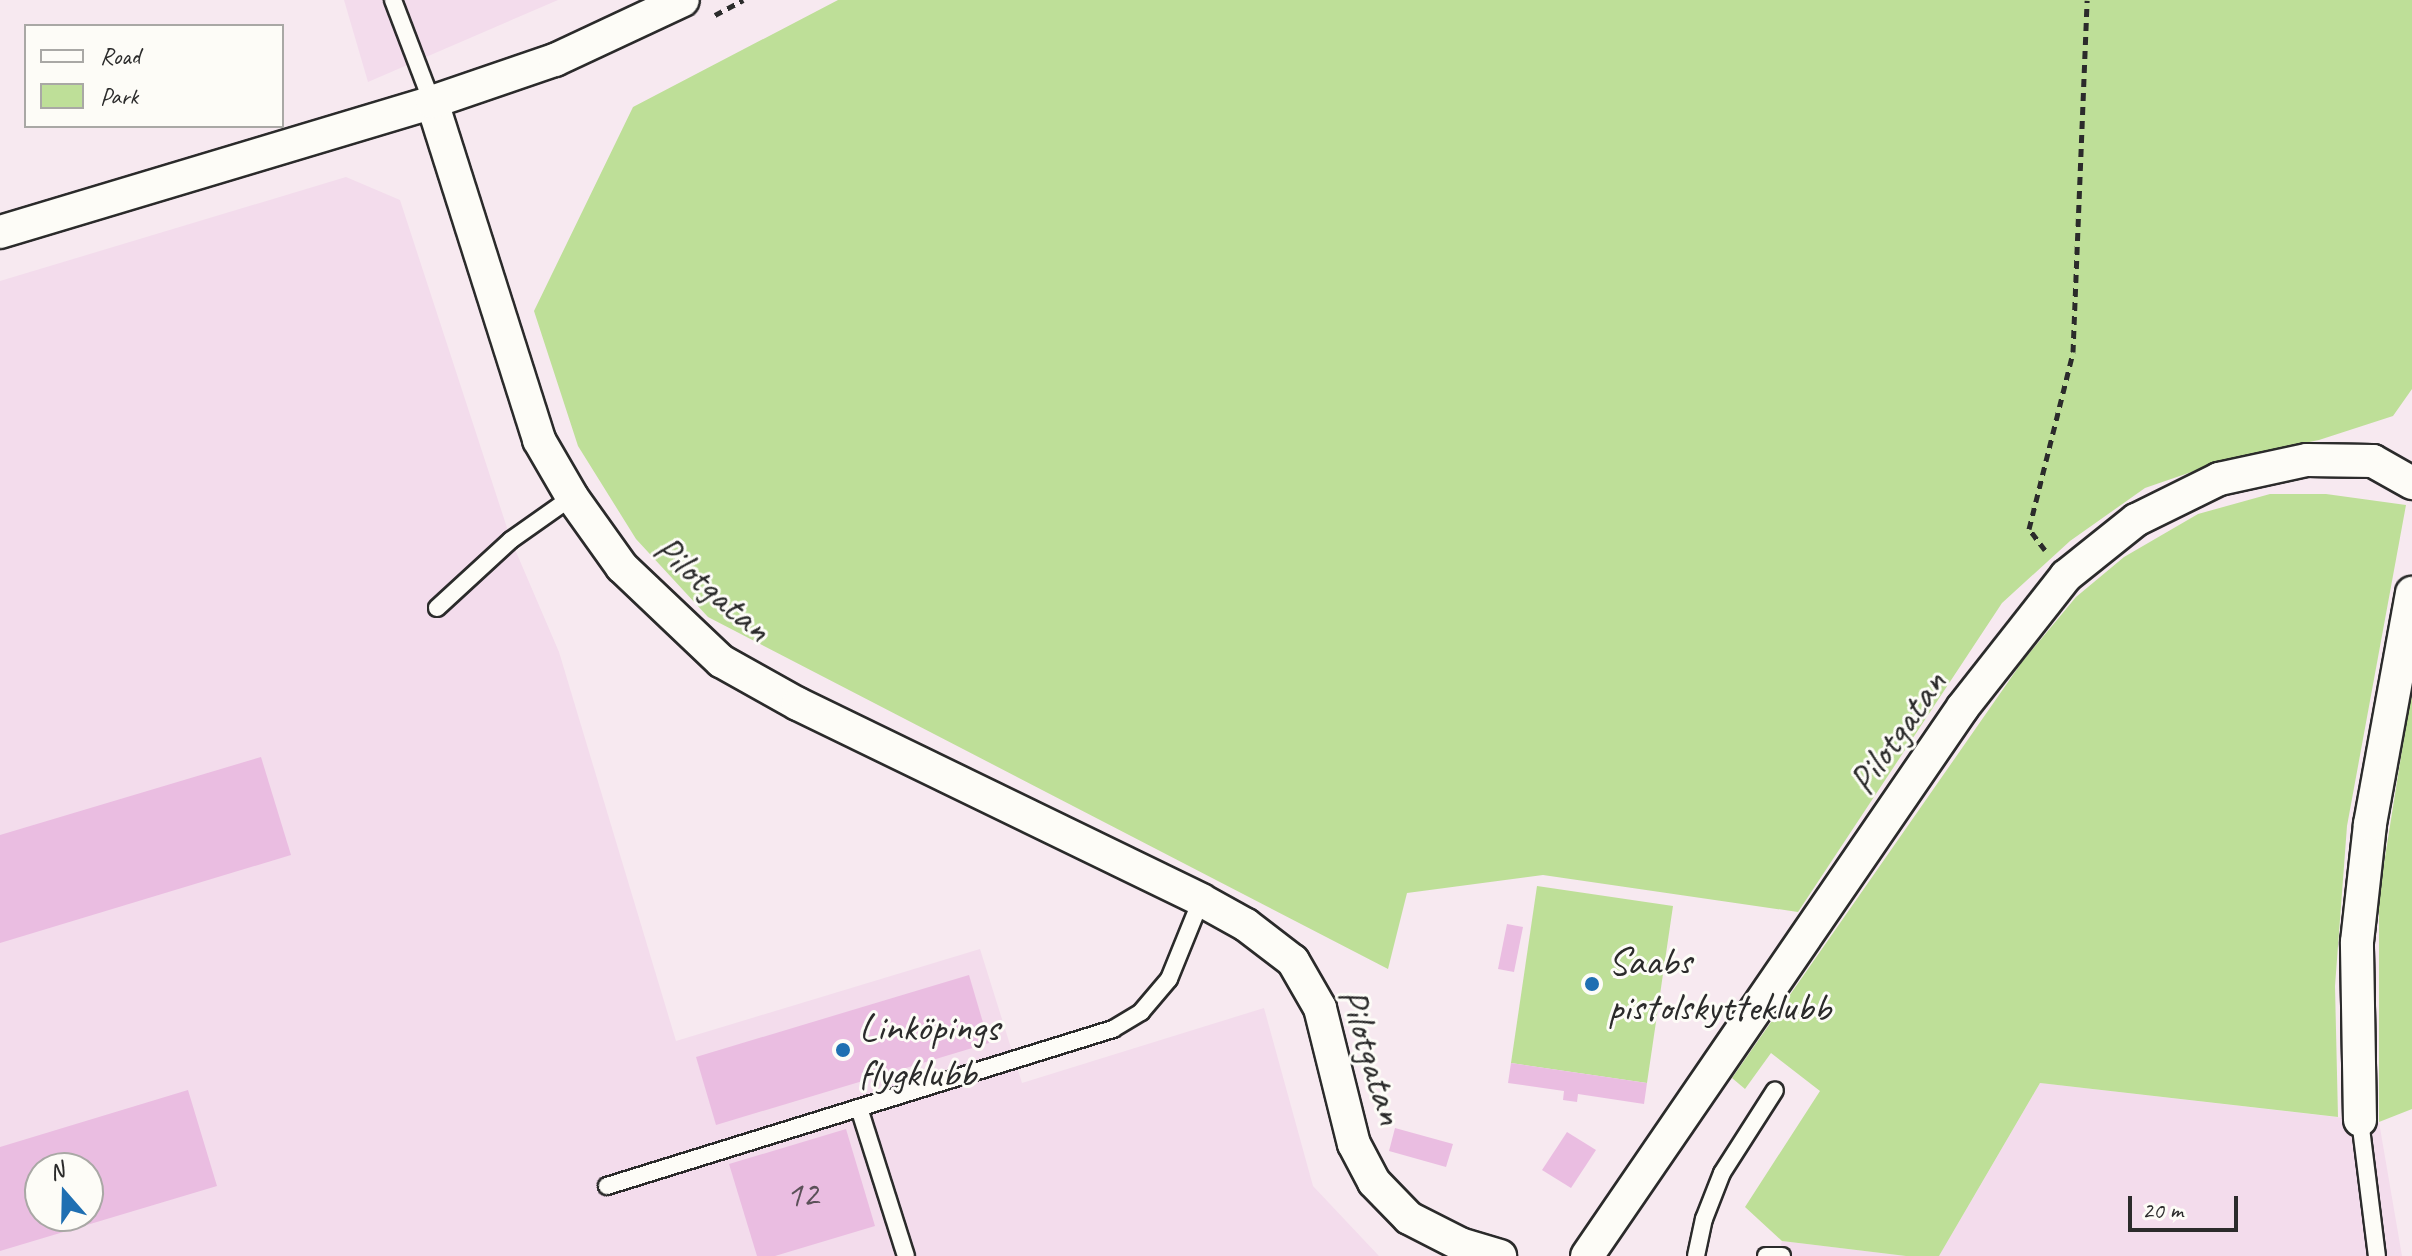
<!DOCTYPE html>
<meta charset="utf-8">
<style>
body{margin:0}
#map{position:relative;width:2412px;height:1256px;overflow:hidden;background:#f7e9f0;font-family:Caveat,sans-serif}
div>[style]{position:absolute}
.built>*{inset:0;background:#f3dcec}
.green>*{inset:0;background:#bedf98}
.building>*{inset:0;background:#eabde1}
.path>*{height:5px;margin-top:-2.5px;transform-origin:0;background:repeating-linear-gradient(90deg,#2b2b2b 0 8px,transparent 0 14px)}
.roads{filter:drop-shadow(2px 0 #2b2b2b) drop-shadow(-2px 0 #2b2b2b) drop-shadow(0 2px #2b2b2b) drop-shadow(0 -2px #2b2b2b)}
.service>*{height:16px;margin:-8px;padding:0 8px;transform-origin:8px;border-radius:8px;background:#fdfcf7}
.minor>*{height:32px;margin:-16px;padding:0 16px;transform-origin:16px;border-radius:16px;background:#fdfcf7}
.dots>*{width:22px;height:22px;translate:-50% -50%;box-sizing:border-box;border:4px solid #fdfcf7;border-radius:50%}
span{translate:-50% -50%;white-space:nowrap;text-align:center;line-height:1.15;-webkit-text-stroke:6px #fdfcf7;paint-order:stroke}
.number-label{font-size:36px;color:#5b5058}
.number-label span{-webkit-text-stroke-width:0}
.street-label{font-size:40px;color:#2b2b2b}
.poi-label{font-size:40px;color:#2b2b2b}
.left{translate:0 -50%;text-align:left}
.legend{position:absolute;left:24px;top:24px;width:260px;height:104px;box-sizing:border-box;background:#fdfcf7;border:2px solid #a9a8a5;margin:0;padding:10px 14px;list-style:none;font-size:24px;color:#2b2b2b}
.legend li{display:flex;align-items:center;gap:16px;height:40px}
.legend b{width:40px;border:2px solid #a9a8a5}
.north{position:absolute;left:24px;top:1152px;width:80px;height:80px;box-sizing:border-box;background:#fdfcf7;border:2px solid #a9a8a5;border-radius:50%;rotate:340deg;font-size:22px;font-weight:700;line-height:32px;text-align:center;color:#2b2b2b}
.north::after{content:'';display:block;margin:auto;width:28px;height:36px;background:#1f6fb2;clip-path:polygon(50% 0,100% 100%,50% 72%,0 100%)}
.scale{position:absolute;left:2128px;top:1196px;width:110px;height:36px;box-sizing:border-box;border:4px solid #2b2b2b;border-top:0;padding-left:10px;font-size:24px;line-height:28px;white-space:nowrap;color:#2b2b2b;-webkit-text-stroke:6px #fdfcf7;paint-order:stroke}
</style>
<div id="map">
<div class="built">
<div style="clip-path:polygon(344px 0,558px 0,368px 82px)"></div>
<div style="clip-path:polygon(evenodd,346px 177px,400px 200px,511px 540px,559px 652px,676px 1041px,980px 949px,1022px 1083px,1264px 1008px,1313px 1186px,1379px 1256px,0 1256px,0 281px,346px 177px,40px 1168px,88px 1168px,88px 1216px,40px 1216px,40px 1168px)"></div>
<div style="clip-path:polygon(2040px 1083px,2379px 1122px,2402px 1256px,1939px 1256px)"></div>
<div style="clip-path:polygon(1782px 1241px,1906px 1256px,1778px 1256px)"></div>
</div>
<div class="green">
<div style="clip-path:polygon(838px 0,2412px 0,2412px 389px,2393px 416px,2319px 440px,2232px 458px,2145px 488px,2070px 541px,2002px 603px,1798px 912px,1543px 875px,1407px 893px,1388px 969px,708px 617px,636px 539px,578px 446px,534px 311px,633px 107px)"></div>
<div style="clip-path:polygon(2270px 494px,2326px 494px,2406px 505px,2347px 826px,2335px 986px,2338px 1117px,2040px 1083px,1939px 1256px,1906px 1256px,1782px 1241px,1745px 1207px,1820px 1091px,1771px 1053px,1745px 1089px,1732px 1078px,2022px 662px,2076px 597px,2124px 557px,2198px 514px)"></div>
<div style="clip-path:polygon(2412px 687px,2412px 1109px,2379px 1122px,2379px 895px)"></div>
<div style="clip-path:polygon(1537px 886px,1673px 906px,1647px 1083px,1511px 1063px)"></div>
</div>
<div class="building">
<div style="clip-path:polygon(261px 757px,291px 855px,0 943px,0 835px)"></div>
<div style="clip-path:polygon(1507px 924px,1523px 927px,1514px 972px,1498px 969px)"></div>
<div style="clip-path:polygon(969px 975px,989px 1043px,716px 1125px,696px 1057px)"></div>
<div style="clip-path:polygon(1511px 1063px,1647px 1083px,1644px 1104px,1578px 1094px,1577px 1102px,1563px 1100px,1564px 1091px,1508px 1083px)"></div>
<div style="clip-path:polygon(evenodd,188px 1090px,217px 1186px,0 1251px,0 1147px,188px 1090px,40px 1168px,88px 1168px,88px 1216px,40px 1216px,40px 1168px)"></div>
<div style="clip-path:polygon(1395px 1128px,1453px 1144px,1446px 1167px,1389px 1151px)"></div>
<div style="clip-path:polygon(846px 1129px,875px 1226px,775px 1256px,757px 1256px,729px 1164px)"></div>
<div style="clip-path:polygon(1567px 1132px,1596px 1150px,1571px 1188px,1542px 1170px)"></div>
</div>
<div class="path">
<div style="left:715px;top:15px;width:32px;rotate:-28deg"></div>
<div style="left:2045px;top:550px;width:26px;rotate:-127deg"></div>
<div style="left:2029px;top:529px;width:182px;rotate:-76deg"></div>
<div style="left:2073px;top:352px;width:352px;rotate:-87.7deg"></div>
</div>
<div class="roads">
<div class="service">
<div style="left:393px;top:0;width:109px;rotate:69.1deg"></div>
<div style="left:437px;top:608px;width:100px;rotate:-42.6deg"></div>
<div style="left:511px;top:540px;width:75px;rotate:-35.2deg"></div>
<div style="left:859px;top:1108px;width:155px;rotate:72.4deg"></div>
<div style="left:2360px;top:1120px;width:137px;rotate:82.9deg"></div>
<div style="left:607px;top:1186px;width:530px;rotate:-17.24deg"></div>
<div style="left:1113px;top:1029px;width:33px;rotate:-31deg"></div>
<div style="left:1141px;top:1012px;width:43px;rotate:-49.7deg"></div>
<div style="left:1169px;top:979px;width:85px;rotate:-67.9deg"></div>
<div style="left:1696px;top:1256px;width:38px;rotate:-78deg"></div>
<div style="left:1704px;top:1219px;width:49px;rotate:-68.6deg"></div>
<div style="left:1722px;top:1173px;width:98px;rotate:-57.4deg"></div>
<div style="left:1766px;top:1256px;width:16px"></div>
</div>
<div class="minor">
<div style="left:432px;top:102px;width:355px;rotate:72.4deg"></div>
<div style="left:539px;top:440px;width:66px;rotate:59.9deg"></div>
<div style="left:572px;top:497px;width:86px;rotate:54.5deg"></div>
<div style="left:622px;top:567px;width:137px;rotate:43.5deg"></div>
<div style="left:721px;top:661px;width:88px;rotate:29.2deg"></div>
<div style="left:798px;top:704px;width:448px;rotate:25.9deg"></div>
<div style="left:1201px;top:900px;width:51px;rotate:29.1deg"></div>
<div style="left:1246px;top:925px;width:59px;rotate:37.5deg"></div>
<div style="left:1293px;top:961px;width:54px;rotate:60.1deg"></div>
<div style="left:1320px;top:1008px;width:140px;rotate:76deg"></div>
<div style="left:1354px;top:1144px;width:43px;rotate:62.2deg"></div>
<div style="left:1374px;top:1182px;width:50px;rotate:45.8deg"></div>
<div style="left:1409px;top:1218px;width:57px;rotate:27deg"></div>
<div style="left:1460px;top:1244px;width:42px;rotate:16.7deg"></div>
<div style="left:0;top:232px;width:451px;rotate:-16.7deg"></div>
<div style="left:432px;top:102px;width:130px;rotate:-18.9deg"></div>
<div style="left:555px;top:60px;width:141px;rotate:-25.1deg"></div>
<div style="left:2360px;top:1120px;width:178px;rotate:-91deg"></div>
<div style="left:2357px;top:942px;width:119px;rotate:-83.7deg"></div>
<div style="left:2370px;top:824px;width:235px;rotate:-79.7deg"></div>
<div style="left:1587px;top:1256px;width:665px;rotate:-55.59deg"></div>
<div style="left:1963px;top:707px;width:167px;rotate:-51.8deg"></div>
<div style="left:2066px;top:576px;width:90px;rotate:-38.7deg"></div>
<div style="left:2136px;top:520px;width:93px;rotate:-26.3deg"></div>
<div style="left:2219px;top:479px;width:90px;rotate:-12.2deg"></div>
<div style="left:2307px;top:460px;width:66px;rotate:0.9deg"></div>
<div style="left:2373px;top:461px;width:45px;rotate:29.4deg"></div>
</div>
</div>
<div class="dots">
<div style="left:1592px;top:984px;background:#1f6fb2"></div>
<div style="left:843px;top:1050px;background:#1f6fb2"></div>
</div>
<div class="number-label">
<span style="left:802px;top:1195px">12</span>
</div>
<div class="street-label">
<span style="left:713px;top:588px;rotate:41deg">Pilotgatan</span>
<span style="left:1897px;top:732px;rotate:-55deg">Pilotgatan</span>
<span style="left:1372px;top:1056px;rotate:73deg">Pilotgatan</span>
</div>
<div class="poi-label">
<span class="left" style="left:1608px;top:984px">Saabs<br>pistolskytteklubb</span>
<span class="left" style="left:859px;top:1050px">Linköpings<br>flygklubb</span>
</div>
<ul class="legend">
<li><b style="height:10px;background:#fdfcf7"></b>Road</li>
<li><b style="height:22px;background:#bedf98"></b>Park</li>
</ul>
<div class="north">N</div>
<div class="scale">20 m</div>
</div>
